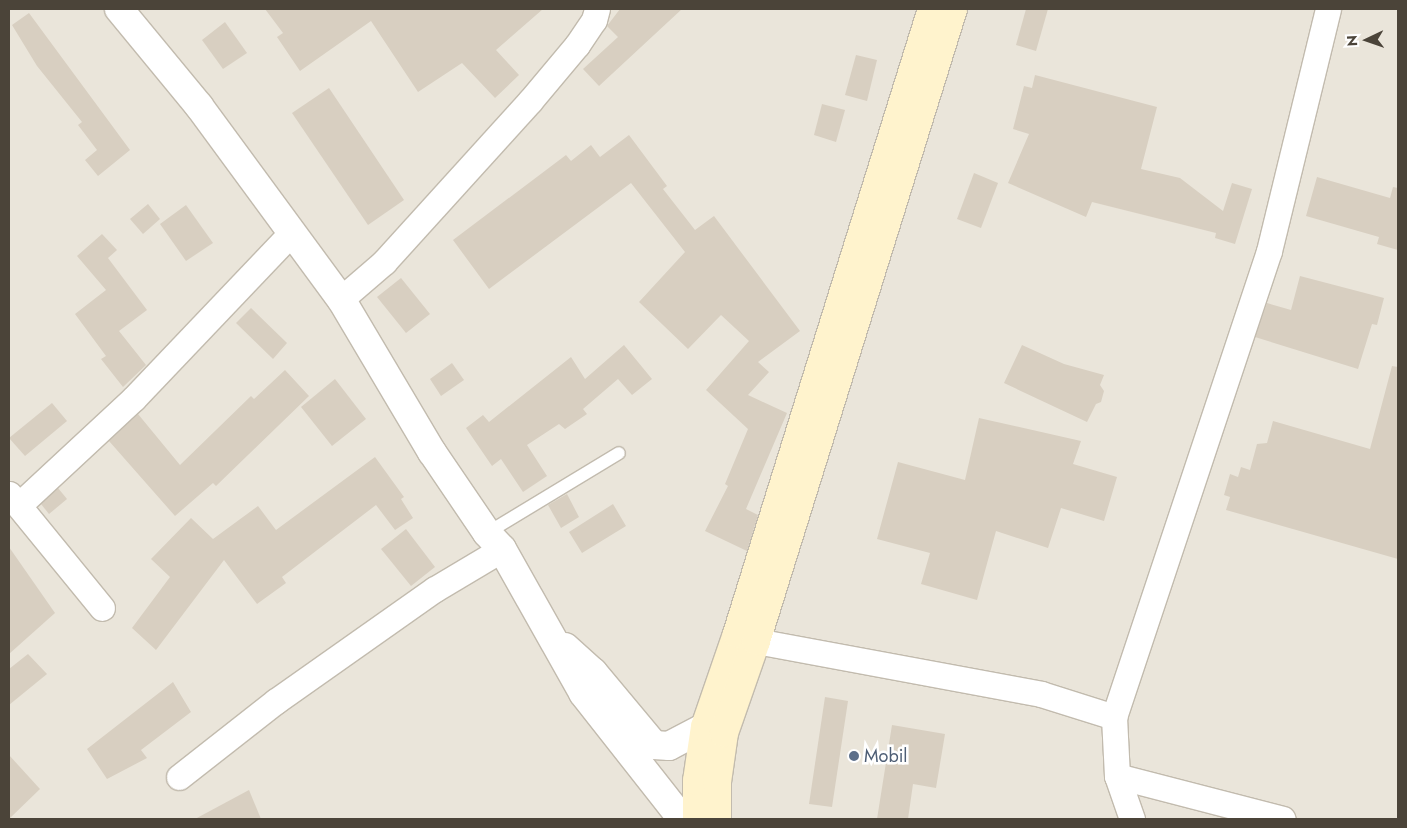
<!DOCTYPE html>
<style>
body{margin:0}
#map{position:relative;width:1407px;height:828px;overflow:hidden;background:#f6f3ec;font-family:Jost,sans-serif}
div>[style]{position:absolute}
.residential>*{inset:0;background:#eae5da}
.building>*{inset:0;background:#d8cfc1}
.roads{filter:drop-shadow(1px 0 #c2bbae) drop-shadow(-1px 0 #c2bbae) drop-shadow(0 1px #c2bbae) drop-shadow(0 -1px #c2bbae)}
.service>*{height:12px;margin:-6px;padding:0 6px;transform-origin:6px;border-radius:6px;background:#fff}
.minor>*{height:25px;margin:-12.5px;padding:0 12.5px;transform-origin:12.5px;border-radius:12.5px;background:#fff}
.tertiary>*{height:28px;margin:-14px;padding:0 14px;transform-origin:14px;border-radius:14px;background:#fff}
.secondary>*{height:28px;margin:-14px;padding:0 14px;transform-origin:14px;border-radius:14px;background:#fff3cd}
.dots>*{width:14px;height:14px;translate:-50% -50%;box-sizing:border-box;border:2px solid #fff;border-radius:50%}
span{translate:-50% -50%;white-space:nowrap;text-align:center;line-height:1.15;-webkit-text-stroke:5px #fff;paint-order:stroke}
.service-label{font-size:18px;color:#4e5e75}
.left{translate:0 -50%;text-align:left}
.frame{position:absolute;inset:0;border:10px solid #4b4439;pointer-events:none}
.north{position:absolute;left:1342px;top:15px;width:50px;height:50px;-webkit-text-stroke:4px #fff;paint-order:stroke;rotate:267deg;font-size:14px;font-weight:700;line-height:20px;text-align:center;color:#4b4439}
.north::after{content:'';display:block;margin:auto;width:18px;height:22px;background:#4b4439;clip-path:polygon(50% 0,100% 100%,50% 72%,0 100%)}
</style>
<div id="map">
<div class="residential">
<div style="clip-path:polygon(9px 9px,1398px 9px,1398px 819px,9px 819px)"></div>
</div>
<div class="building">
<div style="clip-path:polygon(265px 9px,543px 9px,496px 50px,519px 75px,495px 98px,462px 63px,418px 92px,371px 21px,300px 71px,277px 37px,283px 33px)"></div>
<div style="clip-path:polygon(620px 9px,682px 9px,599px 86px,583px 69px,618px 37px,607px 26px)"></div>
<div style="clip-path:polygon(1026px 9px,1048px 9px,1036px 51px,1016px 45px)"></div>
<div style="clip-path:polygon(29px 13px,130px 150px,98px 176px,85px 160px,97px 150px,78px 125px,82px 122px,37px 66px,12px 25px)"></div>
<div style="clip-path:polygon(225px 22px,247px 53px,223px 69px,202px 40px)"></div>
<div style="clip-path:polygon(856px 55px,877px 60px,867px 101px,845px 95px)"></div>
<div style="clip-path:polygon(1035px 75px,1157px 107px,1141px 169px,1180px 178px,1223px 211px,1232px 183px,1252px 189px,1235px 244px,1215px 238px,1216px 233px,1092px 202px,1086px 217px,1008px 183px,1029px 134px,1013px 129px,1024px 86px,1032px 88px)"></div>
<div style="clip-path:polygon(329px 88px,404px 200px,368px 225px,292px 113px)"></div>
<div style="clip-path:polygon(822px 104px,845px 110px,836px 142px,814px 135px)"></div>
<div style="clip-path:polygon(629px 135px,667px 186px,663px 189px,695px 230px,714px 216px,800px 331px,758px 362px,769px 372px,748px 395px,787px 413px,746px 509px,758px 515px,747px 551px,705px 531px,728px 486px,725px 484px,748px 429px,706px 390px,749px 341px,721px 315px,688px 349px,639px 302px,685px 252px,631px 183px,489px 289px,453px 240px,566px 155px,571px 161px,591px 145px,600px 157px)"></div>
<div style="clip-path:polygon(974px 173px,998px 183px,981px 228px,957px 219px)"></div>
<div style="clip-path:polygon(1317px 177px,1390px 198px,1393px 187px,1398px 188px,1398px 250px,1377px 244px,1379px 237px,1306px 216px)"></div>
<div style="clip-path:polygon(148px 204px,160px 219px,143px 234px,130px 219px)"></div>
<div style="clip-path:polygon(186px 205px,213px 243px,186px 261px,160px 224px)"></div>
<div style="clip-path:polygon(102px 234px,117px 250px,108px 258px,147px 310px,119px 331px,146px 365px,123px 387px,101px 359px,106px 356px,75px 314px,106px 290px,77px 256px)"></div>
<div style="clip-path:polygon(1300px 276px,1384px 298px,1377px 325px,1372px 324px,1358px 369px,1255px 337px,1267px 303px,1291px 310px)"></div>
<div style="clip-path:polygon(401px 278px,430px 314px,406px 333px,377px 297px)"></div>
<div style="clip-path:polygon(251px 308px,287px 343px,273px 359px,236px 323px)"></div>
<div style="clip-path:polygon(624px 345px,652px 379px,632px 395px,618px 379px,583px 409px,587px 414px,565px 429px,559px 424px,527px 445px,547px 476px,523px 492px,501px 459px,492px 466px,466px 428px,483px 415px,489px 422px,571px 357px,585px 379px)"></div>
<div style="clip-path:polygon(1022px 345px,1064px 364px,1104px 375px,1100px 385px,1104px 391px,1101px 402px,1096px 404px,1087px 422px,1004px 383px)"></div>
<div style="clip-path:polygon(452px 363px,464px 380px,441px 396px,430px 379px)"></div>
<div style="clip-path:polygon(1392px 366px,1398px 367px,1398px 559px,1226px 510px,1230px 497px,1224px 495px,1230px 474px,1238px 477px,1241px 467px,1250px 470px,1257px 444px,1267px 443px,1273px 421px,1370px 449px)"></div>
<div style="clip-path:polygon(285px 370px,309px 396px,216px 486px,213px 483px,175px 516px,109px 441px,138px 414px,180px 465px,251px 396px,254px 399px)"></div>
<div style="clip-path:polygon(335px 379px,366px 419px,332px 446px,301px 407px)"></div>
<div style="clip-path:polygon(52px 403px,67px 421px,25px 456px,9px 438px)"></div>
<div style="clip-path:polygon(979px 418px,1081px 441px,1073px 464px,1117px 477px,1104px 521px,1061px 508px,1048px 548px,996px 531px,977px 600px,921px 584px,930px 553px,877px 539px,898px 462px,965px 480px)"></div>
<div style="clip-path:polygon(375px 457px,404px 497px,401px 499px,413px 518px,395px 530px,376px 505px,282px 577px,286px 583px,257px 604px,224px 560px,156px 650px,132px 628px,170px 577px,151px 559px,191px 518px,213px 539px,258px 506px,276px 530px)"></div>
<div style="clip-path:polygon(58px 488px,67px 499px,49px 514px,41px 504px)"></div>
<div style="clip-path:polygon(567px 494px,579px 517px,561px 528px,548px 505px)"></div>
<div style="clip-path:polygon(613px 504px,626px 526px,582px 553px,569px 532px)"></div>
<div style="clip-path:polygon(406px 529px,435px 567px,411px 586px,381px 549px)"></div>
<div style="clip-path:polygon(9px 547px,55px 613px,9px 654px)"></div>
<div style="clip-path:polygon(28px 654px,47px 674px,9px 705px,9px 669px)"></div>
<div style="clip-path:polygon(173px 682px,191px 712px,141px 750px,147px 758px,107px 779px,87px 749px)"></div>
<div style="clip-path:polygon(825px 697px,848px 701px,832px 807px,809px 804px)"></div>
<div style="clip-path:polygon(892px 725px,945px 734px,936px 788px,913px 784px,908px 819px,877px 819px)"></div>
<div style="clip-path:polygon(9px 755px,40px 789px,9px 819px)"></div>
<div style="clip-path:polygon(249px 790px,261px 819px,195px 819px)"></div>
</div>
<div class="roads">
<div class="service">
<div style="left:487px;top:533px;width:154px;rotate:-31.2deg"></div>
</div>
<div class="minor">
<div style="left:341px;top:299px;width:57px;rotate:-40.7deg"></div>
<div style="left:384px;top:262px;width:217px;rotate:-47.8deg"></div>
<div style="left:530px;top:101px;width:73px;rotate:-50deg"></div>
<div style="left:577px;top:45px;width:30px;rotate:-56deg"></div>
<div style="left:594px;top:20px;width:11px;rotate:-75deg"></div>
<div style="left:9px;top:494px;width:147px;rotate:50.8deg"></div>
<div style="left:19px;top:505px;width:157px;rotate:-42.9deg"></div>
<div style="left:134px;top:398px;width:226px;rotate:-46.4deg"></div>
<div style="left:756px;top:641px;width:290px;rotate:10.5deg"></div>
<div style="left:1041px;top:694px;width:77px;rotate:17.5deg"></div>
<div style="left:1114px;top:717px;width:59px;rotate:87.1deg"></div>
<div style="left:1117px;top:776px;width:171px;rotate:14.5deg"></div>
<div style="left:1114px;top:717px;width:491px;rotate:-71.6deg"></div>
<div style="left:1269px;top:251px;width:249px;rotate:-76.3deg"></div>
<div style="left:1117px;top:776px;width:46px;rotate:70.8deg"></div>
<div style="left:179px;top:777px;width:123px;rotate:-38.1deg"></div>
<div style="left:276px;top:701px;width:194px;rotate:-35.2deg"></div>
<div style="left:435px;top:589px;width:78px;rotate:-30.8deg"></div>
</div>
<div class="tertiary">
<div style="left:119px;top:9px;width:126px;rotate:50.5deg"></div>
<div style="left:199px;top:106px;width:240px;rotate:53.7deg"></div>
<div style="left:341px;top:299px;width:178px;rotate:59.3deg"></div>
<div style="left:432px;top:452px;width:98px;rotate:55.8deg"></div>
<div style="left:487px;top:533px;width:22px;rotate:47deg"></div>
<div style="left:502px;top:549px;width:165px;rotate:60.6deg"></div>
<div style="left:583px;top:693px;width:160px;rotate:51.8deg"></div>
<div style="left:565px;top:647px;width:38px;rotate:42deg"></div>
<div style="left:593px;top:672px;width:95px;rotate:50.1deg"></div>
<div style="left:654px;top:745px;width:15px;rotate:4deg"></div>
<div style="left:669px;top:746px;width:41px;rotate:-27.8deg"></div>
</div>
<div class="secondary">
<div style="left:697px;top:819px;width:38px;rotate:-90deg"></div>
<div style="left:697px;top:781px;width:55px;rotate:-81.6deg"></div>
<div style="left:705px;top:727px;width:98px;rotate:-71deg"></div>
<div style="left:737px;top:634px;width:655px;rotate:-72.67deg"></div>
<div style="left:717px;top:819px;width:37px;rotate:-90deg"></div>
<div style="left:717px;top:782px;width:49px;rotate:-81.9deg"></div>
<div style="left:724px;top:733px;width:97px;rotate:-70.8deg"></div>
<div style="left:756px;top:641px;width:662px;rotate:-72.69deg"></div>
</div>
</div>
<div class="dots">
<div style="left:854px;top:756px;background:#5c6f8a"></div>
</div>
<div class="service-label">
<span class="left" style="left:864px;top:756px">Mobil</span>
</div>
<div class="frame"></div>
<div class="north">N</div>
</div>
